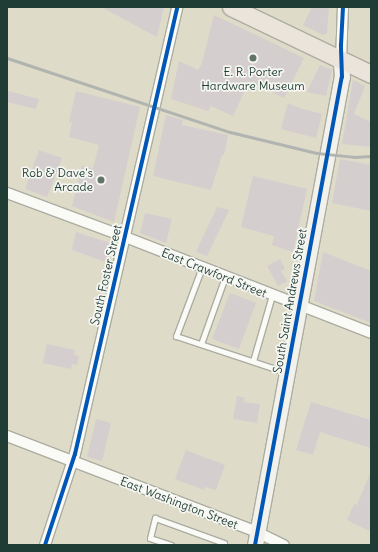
<!DOCTYPE html>
<style>
body{margin:0}
#map{position:relative;width:378px;height:552px;overflow:hidden;background:#dedbc8;font-family:Delius,sans-serif}
div>[style]{position:absolute}
.building>*{inset:0;background:#d5cece}
.roads{filter:drop-shadow(1px 0 #acada1) drop-shadow(-1px 0 #acada1) drop-shadow(0 1px #acada1) drop-shadow(0 -1px #acada1)}
.lane>*{height:5px;margin:-2.5px;padding:0 2.5px;transform-origin:2.5px;border-radius:2.5px;background:#fafaf7}
.street>*{height:10px;margin:-5px;padding:0 5px;transform-origin:5px;border-radius:5px;background:#fafaf7}
.secondary>*{height:15px;margin:-7.5px;padding:0 7.5px;transform-origin:7.5px;border-radius:7.5px;background:#f3f1ec}
.primary>*{height:17px;margin:-8.5px;padding:0 8.5px;transform-origin:8.5px;border-radius:8.5px;background:#ebe4da}
.rail>*{height:3px;margin:-1.5px;padding:0 1.5px;transform-origin:1.5px;border-radius:1.5px;background:#b1b4b0}
.cycleway>*{height:4px;margin:-2px;padding:0 2px;transform-origin:2px;border-radius:2px;background:#0057b8}
.dots>*{width:11px;height:11px;translate:-50% -50%;box-sizing:border-box;border:2px solid #f6f6f2;border-radius:50%}
span{translate:-50% -50%;white-space:nowrap;text-align:center;line-height:1.15;-webkit-text-stroke:3.5px #f6f6f2;paint-order:stroke}
.poi-label{font-size:12px;color:#1f3d34}
.right{translate:-100% -50%;text-align:right}
.street-label{font-size:12px;color:#1f3d34}
.frame{position:absolute;inset:0;border:8px solid #1f3d34;pointer-events:none}
</style>
<div id="map">
<div class="building">
<div style="clip-path:polygon(101px 7px,164px 7px,157px 37px,118px 16px)"></div>
<div style="clip-path:polygon(312px 7px,329px 7px,327px 33px,323px 35px,303px 25px)"></div>
<div style="clip-path:polygon(214px 15px,304px 58px,284px 98px,249px 81px,233px 116px,211px 106px,208px 111px,171px 99px,179px 61px,198px 70px,202px 63px)"></div>
<div style="clip-path:polygon(320px 65px,332px 70px,326px 96px,307px 92px)"></div>
<div style="clip-path:polygon(353px 80px,365px 86px,354px 114px,371px 122px,371px 147px,342px 144px)"></div>
<div style="clip-path:polygon(7px 91px,39px 99px,36px 109px,7px 102px)"></div>
<div style="clip-path:polygon(76px 91px,140px 107px,114px 222px,72px 206px,82px 166px,93px 168px,99px 145px,69px 137px,72px 123px,69px 122px)"></div>
<div style="clip-path:polygon(288px 103px,299px 108px,322px 114px,316px 138px,281px 129px)"></div>
<div style="clip-path:polygon(166px 115px,183px 120px,182px 125px,228px 135px,224px 155px,222px 155px,211px 190px,153px 176px)"></div>
<div style="clip-path:polygon(39px 150px,62px 158px,47px 197px,25px 189px)"></div>
<div style="clip-path:polygon(340px 159px,371px 165px,371px 211px,332px 203px)"></div>
<div style="clip-path:polygon(253px 176px,307px 189px,293px 252px,272px 245px,274px 236px,241px 227px)"></div>
<div style="clip-path:polygon(217px 207px,229px 210px,207px 256px,196px 252px)"></div>
<div style="clip-path:polygon(145px 213px,172px 219px,166px 243px,140px 233px)"></div>
<div style="clip-path:polygon(76px 232px,110px 243px,106px 262px,72px 250px)"></div>
<div style="clip-path:polygon(323px 252px,371px 271px,371px 323px,314px 301px)"></div>
<div style="clip-path:polygon(280px 259px,285px 269px,281px 271px,287px 281px,278px 286px,267px 266px)"></div>
<div style="clip-path:polygon(230px 293px,256px 303px,239px 349px,212px 339px)"></div>
<div style="clip-path:polygon(47px 344px,75px 350px,74px 355px,79px 356px,77px 365px,72px 364px,71px 369px,43px 363px)"></div>
<div style="clip-path:polygon(237px 396px,245px 398px,244px 402px,260px 404px,257px 423px,233px 419px)"></div>
<div style="clip-path:polygon(311px 402px,371px 420px,371px 448px,320px 432px,313px 455px,296px 450px)"></div>
<div style="clip-path:polygon(96px 419px,111px 423px,102px 461px,87px 457px)"></div>
<div style="clip-path:polygon(186px 450px,225px 465px,216px 490px,205px 487px,204px 490px,175px 479px)"></div>
<div style="clip-path:polygon(371px 471px,371px 527px,369px 531px,347px 520px,354px 504px,357px 505px)"></div>
</div>
<div class="roads">
<div class="lane">
<div style="left:202px;top:267px;width:74px;rotate:110.6deg"></div>
<div style="left:176px;top:336px;width:115px;rotate:18.3deg"></div>
<div style="left:201px;top:344px;width:71px;rotate:-70.3deg"></div>
<div style="left:253px;top:361px;width:69px;rotate:-73.9deg"></div>
<div style="left:171px;top:545px;width:22px;rotate:-162deg"></div>
<div style="left:150px;top:538px;width:21px;rotate:-76deg"></div>
<div style="left:155px;top:518px;width:73px;rotate:19.9deg"></div>
<div style="left:224px;top:543px;width:2px;rotate:117deg"></div>
</div>
<div class="street">
<div style="left:341px;top:61px;width:54px;rotate:-87.9deg"></div>
<div style="left:7px;top:193px;width:126px;rotate:20.4deg"></div>
<div style="left:125px;top:237px;width:264px;rotate:21.3deg"></div>
<div style="left:7px;top:436px;width:268px;rotate:21deg"></div>
<div style="left:257px;top:532px;width:30px;rotate:26deg"></div>
<div style="left:45px;top:545px;width:96px;rotate:-71.8deg"></div>
<div style="left:75px;top:454px;width:458px;rotate:-77.1deg"></div>
</div>
<div class="secondary">
<div style="left:255px;top:545px;width:476px;rotate:-79.5deg"></div>
<div style="left:342px;top:77px;width:16px;rotate:-94deg"></div>
</div>
<div class="primary">
<div style="left:231px;top:7px;width:155px;rotate:25.6deg"></div>
</div>
</div>
<div class="rail">
<div style="left:7px;top:58px;width:235px;rotate:18.4deg"></div>
<div style="left:230px;top:132px;width:89px;rotate:13.6deg"></div>
<div style="left:317px;top:153px;width:37px;rotate:6deg"></div>
<div style="left:354px;top:157px;width:17px;rotate:-3deg"></div>
</div>
<div class="cycleway">
<div style="left:45px;top:545px;width:96px;rotate:-71.8deg"></div>
<div style="left:75px;top:454px;width:458px;rotate:-77.1deg"></div>
<div style="left:255px;top:545px;width:476px;rotate:-79.5deg"></div>
<div style="left:342px;top:77px;width:32px;rotate:-92deg"></div>
<div style="left:341px;top:45px;width:38px;rotate:-87deg"></div>
</div>
<div class="dots">
<div style="left:253px;top:58px;background:#627468"></div>
<div style="left:101px;top:180px;background:#627468"></div>
</div>
<div class="poi-label">
<span style="left:253px;top:79px">E. R. Porter<br>Hardware Museum</span>
<span class="right" style="left:93px;top:180px">Rob &amp; Dave's<br>Arcade</span>
</div>
<div class="street-label">
<span style="left:214px;top:273px;rotate:22deg">East Crawford Street</span>
<span style="left:106px;top:275px;rotate:-77deg">South Foster Street</span>
<span style="left:290px;top:301px;rotate:-80deg">South Saint Andrews Street</span>
<span style="left:179px;top:503px;rotate:21deg">East Washington Street</span>
</div>
<div class="frame"></div>
</div>
